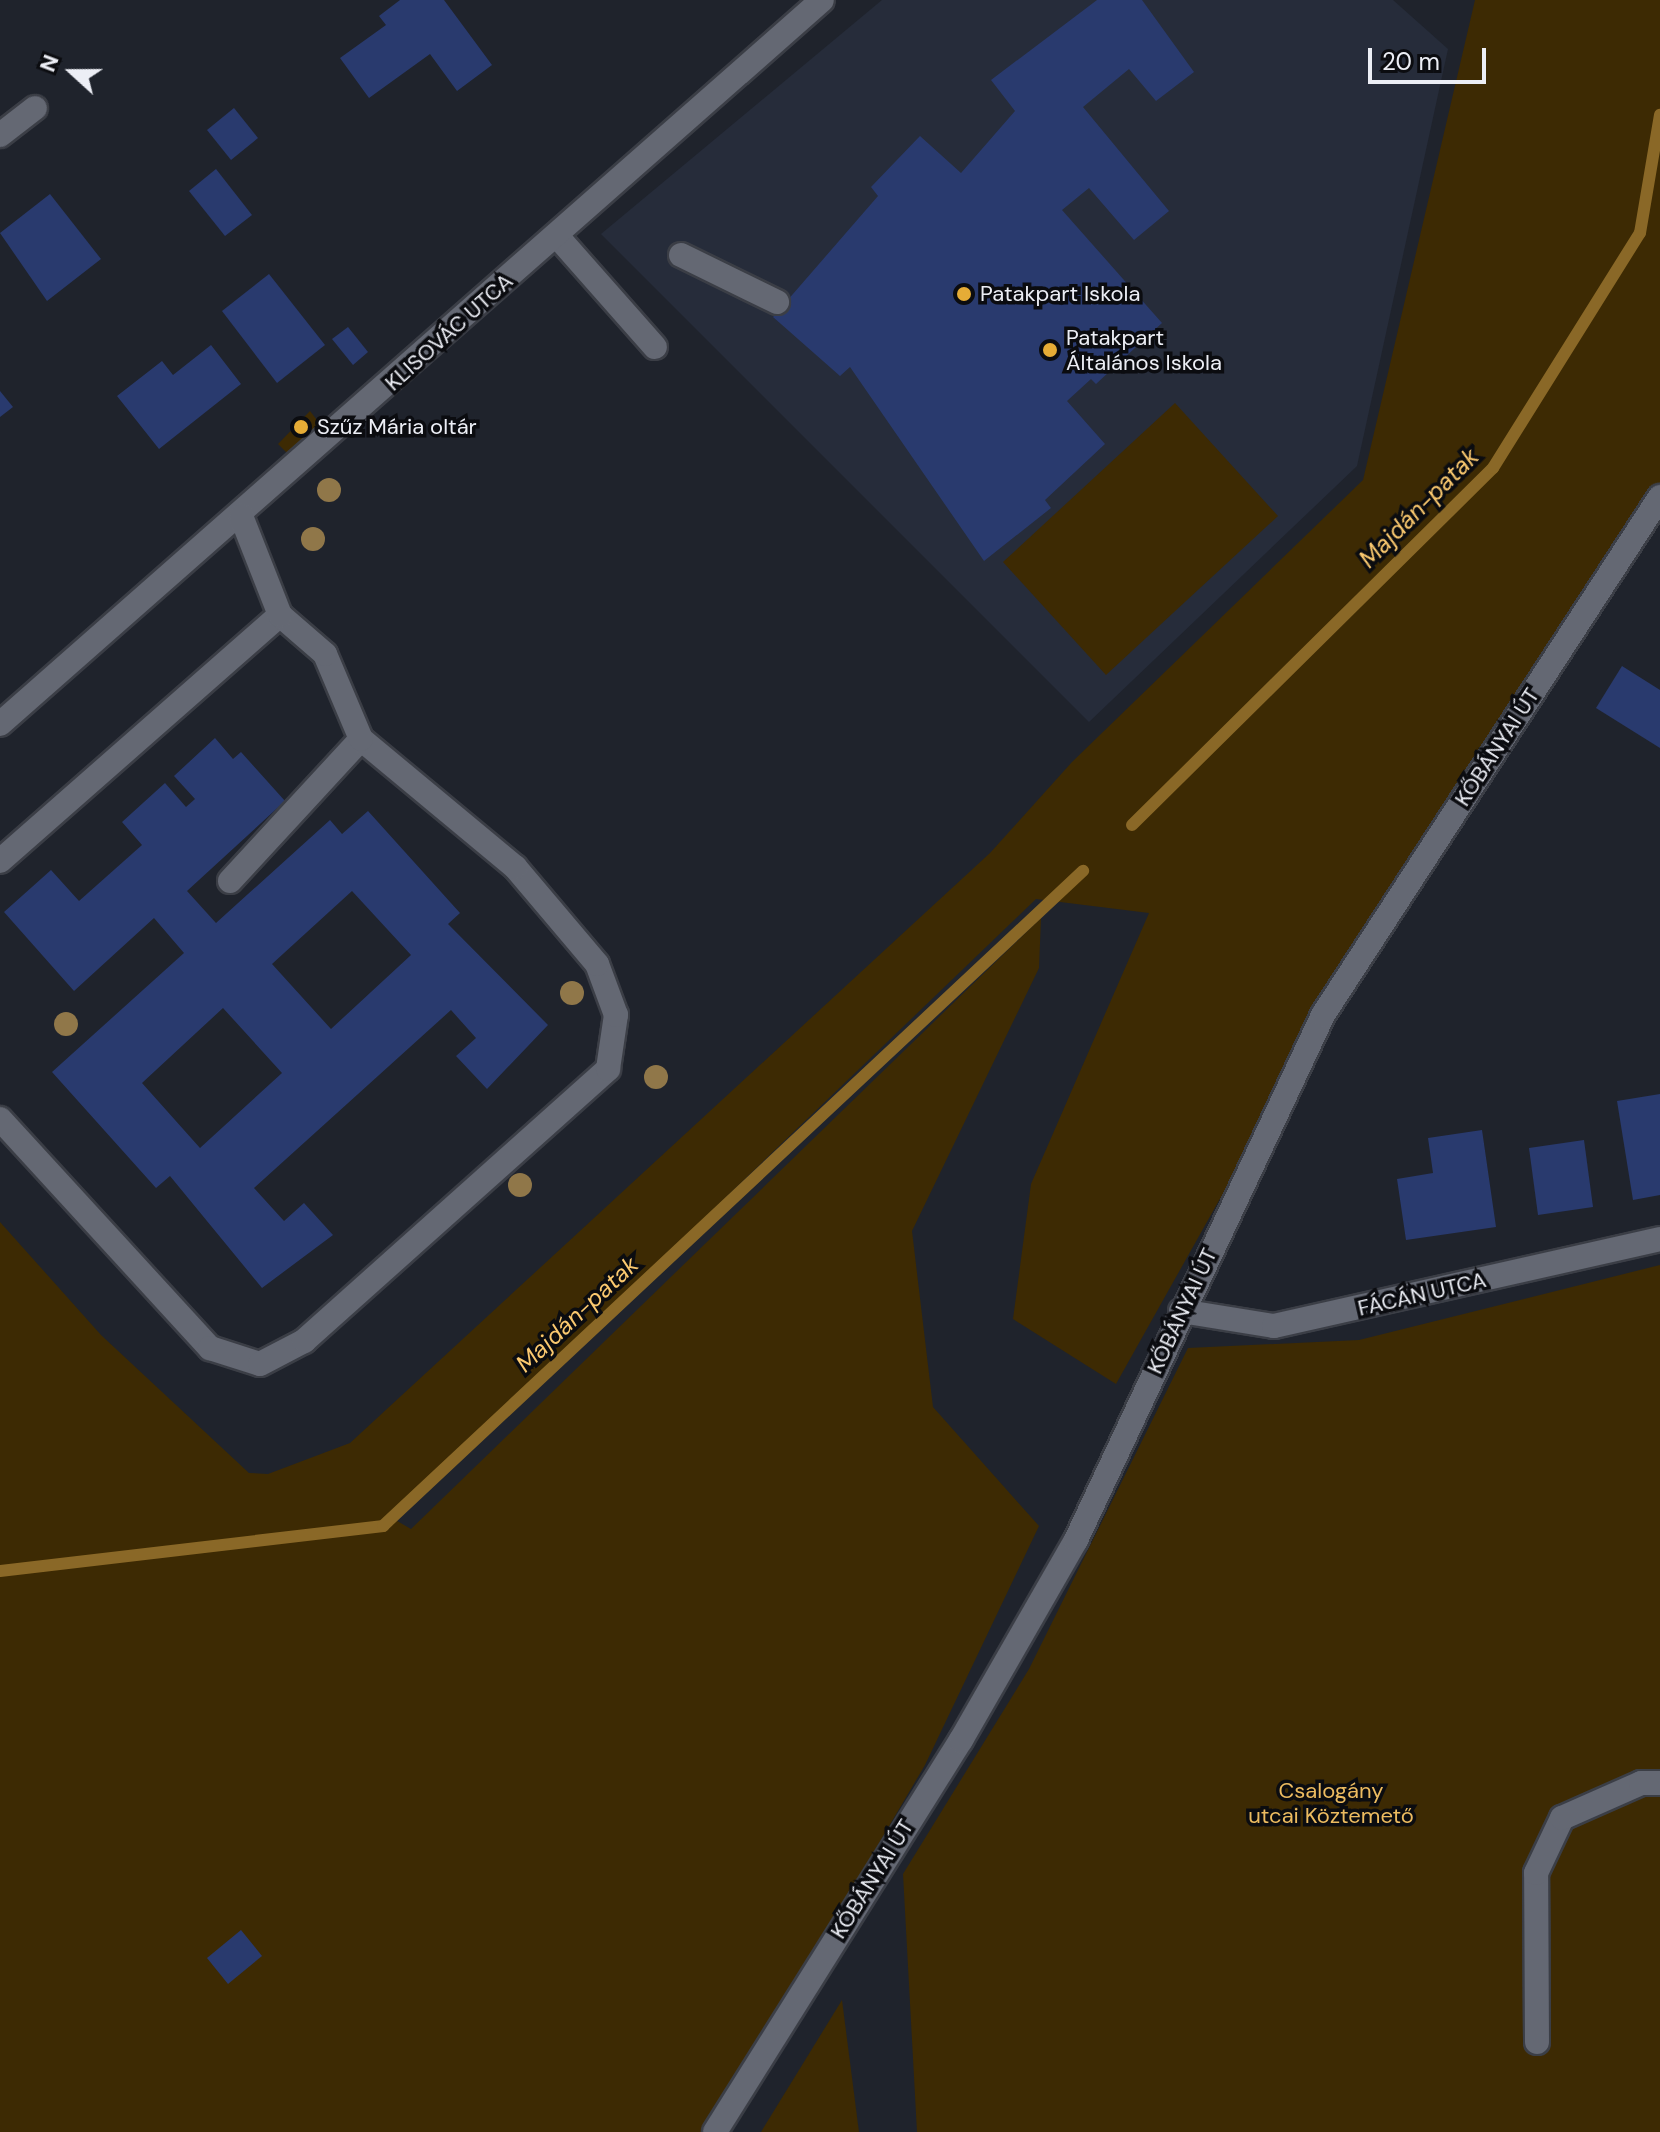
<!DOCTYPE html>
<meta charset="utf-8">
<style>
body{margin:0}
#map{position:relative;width:1660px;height:2132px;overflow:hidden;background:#1f232c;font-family:"DM Sans",sans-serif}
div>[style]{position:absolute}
.built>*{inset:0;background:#262c3a}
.green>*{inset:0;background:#3d2a03}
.stream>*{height:12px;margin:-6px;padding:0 6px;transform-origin:6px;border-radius:6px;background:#8a6827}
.building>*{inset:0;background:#293a6e}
.roads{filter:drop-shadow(2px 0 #3b3e46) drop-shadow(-2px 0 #3b3e46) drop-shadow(0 2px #3b3e46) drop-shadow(0 -2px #3b3e46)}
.minor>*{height:24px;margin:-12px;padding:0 12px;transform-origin:12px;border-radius:12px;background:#646873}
.trees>*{width:24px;height:24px;margin:-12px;border-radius:50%;background:#907749}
.dots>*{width:22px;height:22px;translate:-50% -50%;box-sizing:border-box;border:4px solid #0b0c10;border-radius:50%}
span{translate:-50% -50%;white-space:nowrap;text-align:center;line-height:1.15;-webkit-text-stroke:7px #0b0c10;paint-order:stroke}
.poi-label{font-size:22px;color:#eceef5}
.left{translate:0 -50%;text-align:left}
.street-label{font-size:22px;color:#eceef5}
.park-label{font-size:22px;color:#ecbb60}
.water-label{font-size:24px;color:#fbc96f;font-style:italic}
.north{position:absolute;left:32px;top:32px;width:80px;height:80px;-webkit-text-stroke:6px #0b0c10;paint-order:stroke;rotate:291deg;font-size:22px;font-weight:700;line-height:32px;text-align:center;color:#eceef5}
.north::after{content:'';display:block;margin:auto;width:28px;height:36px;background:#eceef5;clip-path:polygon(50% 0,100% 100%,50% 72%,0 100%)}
.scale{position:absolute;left:1368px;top:48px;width:118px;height:36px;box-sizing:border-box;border:4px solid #eceef5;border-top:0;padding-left:10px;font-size:24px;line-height:28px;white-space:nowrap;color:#eceef5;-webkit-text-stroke:6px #0b0c10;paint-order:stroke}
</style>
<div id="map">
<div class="built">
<div style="clip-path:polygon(882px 0,1393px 0,1448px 49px,1357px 466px,1089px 722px,601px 234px)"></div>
</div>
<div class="green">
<div style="clip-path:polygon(1475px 0,1660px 0,1660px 497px,1323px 1015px,1116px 1384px,1013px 1319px,1031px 1184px,1149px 913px,1036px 899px,392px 1518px,411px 1529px,1041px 918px,1039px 968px,912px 1231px,933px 1407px,1039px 1526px,925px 1765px,709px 2132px,0 2132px,0 1222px,101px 1335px,249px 1473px,268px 1474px,350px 1443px,990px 853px,1072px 762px,1363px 480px)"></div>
<div style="clip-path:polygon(1175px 403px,1278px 516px,1106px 675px,1003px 562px)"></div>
<div style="clip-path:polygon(310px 411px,323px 428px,290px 456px,278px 444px)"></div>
<div style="clip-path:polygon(1660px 1265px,1660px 2132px,917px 2132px,903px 1874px,1029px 1669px,1188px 1348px,1359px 1340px)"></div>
<div style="clip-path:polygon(842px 2000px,859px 2132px,761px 2132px)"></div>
</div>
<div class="stream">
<div style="left:1132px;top:825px;width:508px;rotate:-44.68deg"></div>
<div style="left:1493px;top:468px;width:277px;rotate:-58deg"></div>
<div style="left:1640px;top:233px;width:120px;rotate:-80.4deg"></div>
<div style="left:0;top:1571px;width:386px;rotate:-6.7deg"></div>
<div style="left:383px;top:1526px;width:959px;rotate:-43.1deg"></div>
</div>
<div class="building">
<div style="clip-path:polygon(400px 0,444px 0,492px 65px,457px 91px,430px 54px,369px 98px,340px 58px,386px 25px,379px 16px)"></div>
<div style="clip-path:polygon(1097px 0,1142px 0,1194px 72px,1156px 101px,1129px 69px,1083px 107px,1169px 211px,1134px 240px,1089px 188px,1062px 210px,1162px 323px,1096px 384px,1091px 379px,1067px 401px,1105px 444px,1045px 500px,1051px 508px,984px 561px,850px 367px,840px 376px,773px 317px,878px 196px,871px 187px,920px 136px,961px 173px,1015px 111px,991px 80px)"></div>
<div style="clip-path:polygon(234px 108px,258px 138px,231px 160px,207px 130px)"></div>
<div style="clip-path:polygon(216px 169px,252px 215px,225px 236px,189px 191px)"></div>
<div style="clip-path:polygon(50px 194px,101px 259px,47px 301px,0 233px)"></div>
<div style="clip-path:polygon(269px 274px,325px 345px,277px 383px,222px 311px)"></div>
<div style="clip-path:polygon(348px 327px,368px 352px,353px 365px,332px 339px)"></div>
<div style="clip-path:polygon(211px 345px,241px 384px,159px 449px,117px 396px,162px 361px,173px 375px)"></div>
<div style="clip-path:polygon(0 391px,13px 407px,0 417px)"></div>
<div style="clip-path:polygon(1622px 666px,1660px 690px,1660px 748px,1596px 708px)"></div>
<div style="clip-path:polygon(evenodd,215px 738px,233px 759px,241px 752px,285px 801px,187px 891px,216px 923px,330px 820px,342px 834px,368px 811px,460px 913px,448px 924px,548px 1025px,487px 1089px,456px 1056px,476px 1038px,451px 1010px,254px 1188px,284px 1221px,304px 1203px,333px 1235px,262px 1288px,170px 1176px,156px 1188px,52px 1072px,184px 953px,154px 918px,74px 991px,4px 912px,51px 870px,79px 901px,142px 845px,122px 822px,165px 783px,186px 807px,195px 799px,174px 776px,215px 738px,352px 891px,411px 955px,331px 1029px,272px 964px,352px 891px,215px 738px,223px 1008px,282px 1073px,200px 1148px,142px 1083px,223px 1008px)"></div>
<div style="clip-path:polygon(1660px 1094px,1660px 1195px,1633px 1200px,1617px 1101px)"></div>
<div style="clip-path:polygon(1482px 1130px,1496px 1227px,1406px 1240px,1397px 1179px,1433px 1173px,1428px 1138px)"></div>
<div style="clip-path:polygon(1584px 1140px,1593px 1207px,1538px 1215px,1529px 1148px)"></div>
<div style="clip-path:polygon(241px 1930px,262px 1956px,228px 1984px,207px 1958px)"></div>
</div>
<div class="roads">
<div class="minor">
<div style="left:0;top:135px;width:44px;rotate:-37.6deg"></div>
<div style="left:557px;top:236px;width:148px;rotate:48.6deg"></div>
<div style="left:681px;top:255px;width:107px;rotate:26.1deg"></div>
<div style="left:0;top:724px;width:1095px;rotate:-41.37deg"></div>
<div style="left:0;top:861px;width:373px;rotate:-41.3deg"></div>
<div style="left:230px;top:881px;width:193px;rotate:-47.3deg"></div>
<div style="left:0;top:1119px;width:311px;rotate:47.5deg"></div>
<div style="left:210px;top:1348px;width:52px;rotate:17.7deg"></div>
<div style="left:260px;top:1364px;width:50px;rotate:-27.6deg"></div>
<div style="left:304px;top:1341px;width:408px;rotate:-41.8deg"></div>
<div style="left:608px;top:1069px;width:55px;rotate:-81.6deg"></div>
<div style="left:616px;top:1015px;width:54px;rotate:-110.4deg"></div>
<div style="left:597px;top:964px;width:127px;rotate:-130.2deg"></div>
<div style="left:515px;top:867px;width:200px;rotate:-140.3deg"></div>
<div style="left:361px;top:739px;width:92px;rotate:-113deg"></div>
<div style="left:325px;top:654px;width:60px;rotate:-139.1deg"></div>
<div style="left:280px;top:615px;width:106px;rotate:-111.5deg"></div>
<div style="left:1181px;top:1311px;width:94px;rotate:9.2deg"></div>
<div style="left:1274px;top:1326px;width:396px;rotate:-12.7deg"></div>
<div style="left:1537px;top:2042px;width:169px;rotate:-90.3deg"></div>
<div style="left:1536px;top:1873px;width:61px;rotate:-64.7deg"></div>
<div style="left:1562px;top:1818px;width:86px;rotate:-23.9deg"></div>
<div style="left:1641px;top:1783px;width:19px"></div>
<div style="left:715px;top:2132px;width:463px;rotate:-57.9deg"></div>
<div style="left:961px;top:1740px;width:231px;rotate:-60.1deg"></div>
<div style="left:1076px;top:1540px;width:580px;rotate:-64.8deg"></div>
<div style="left:1323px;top:1015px;width:618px;rotate:-56.95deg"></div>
</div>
</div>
<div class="trees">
<div style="left:329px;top:490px"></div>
<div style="left:313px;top:539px"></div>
<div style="left:572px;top:993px"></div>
<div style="left:66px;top:1024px"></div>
<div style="left:656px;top:1077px"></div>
<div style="left:520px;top:1185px"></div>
</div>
<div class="dots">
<div style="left:964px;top:294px;background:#e6ac36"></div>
<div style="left:1050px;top:350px;background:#e6ac36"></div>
<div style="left:301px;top:427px;background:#e6ac36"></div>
</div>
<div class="poi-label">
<span class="left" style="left:980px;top:294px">Patakpart Iskola</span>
<span class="left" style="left:1066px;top:350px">Patakpart<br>Általános Iskola</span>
<span class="left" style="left:317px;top:427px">Szűz Mária oltár</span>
</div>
<div class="street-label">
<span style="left:449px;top:332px;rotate:-42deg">KLISOVÁC UTCA</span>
<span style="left:1497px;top:747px;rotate:-57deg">KŐBÁNYAI ÚT</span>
<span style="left:1422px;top:1294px;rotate:-13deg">FÁCÁN UTCA</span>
<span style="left:1182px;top:1311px;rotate:-65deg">KŐBÁNYAI ÚT</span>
<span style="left:872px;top:1879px;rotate:-58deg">KŐBÁNYAI ÚT</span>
</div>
<div class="park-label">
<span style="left:1331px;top:1803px">Csalogány<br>utcai Köztemető</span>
</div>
<div class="water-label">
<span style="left:1419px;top:508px;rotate:-45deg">Majdán-patak</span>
<span style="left:577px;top:1314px;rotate:-43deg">Majdán-patak</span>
</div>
<div class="north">N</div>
<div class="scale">20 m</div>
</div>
